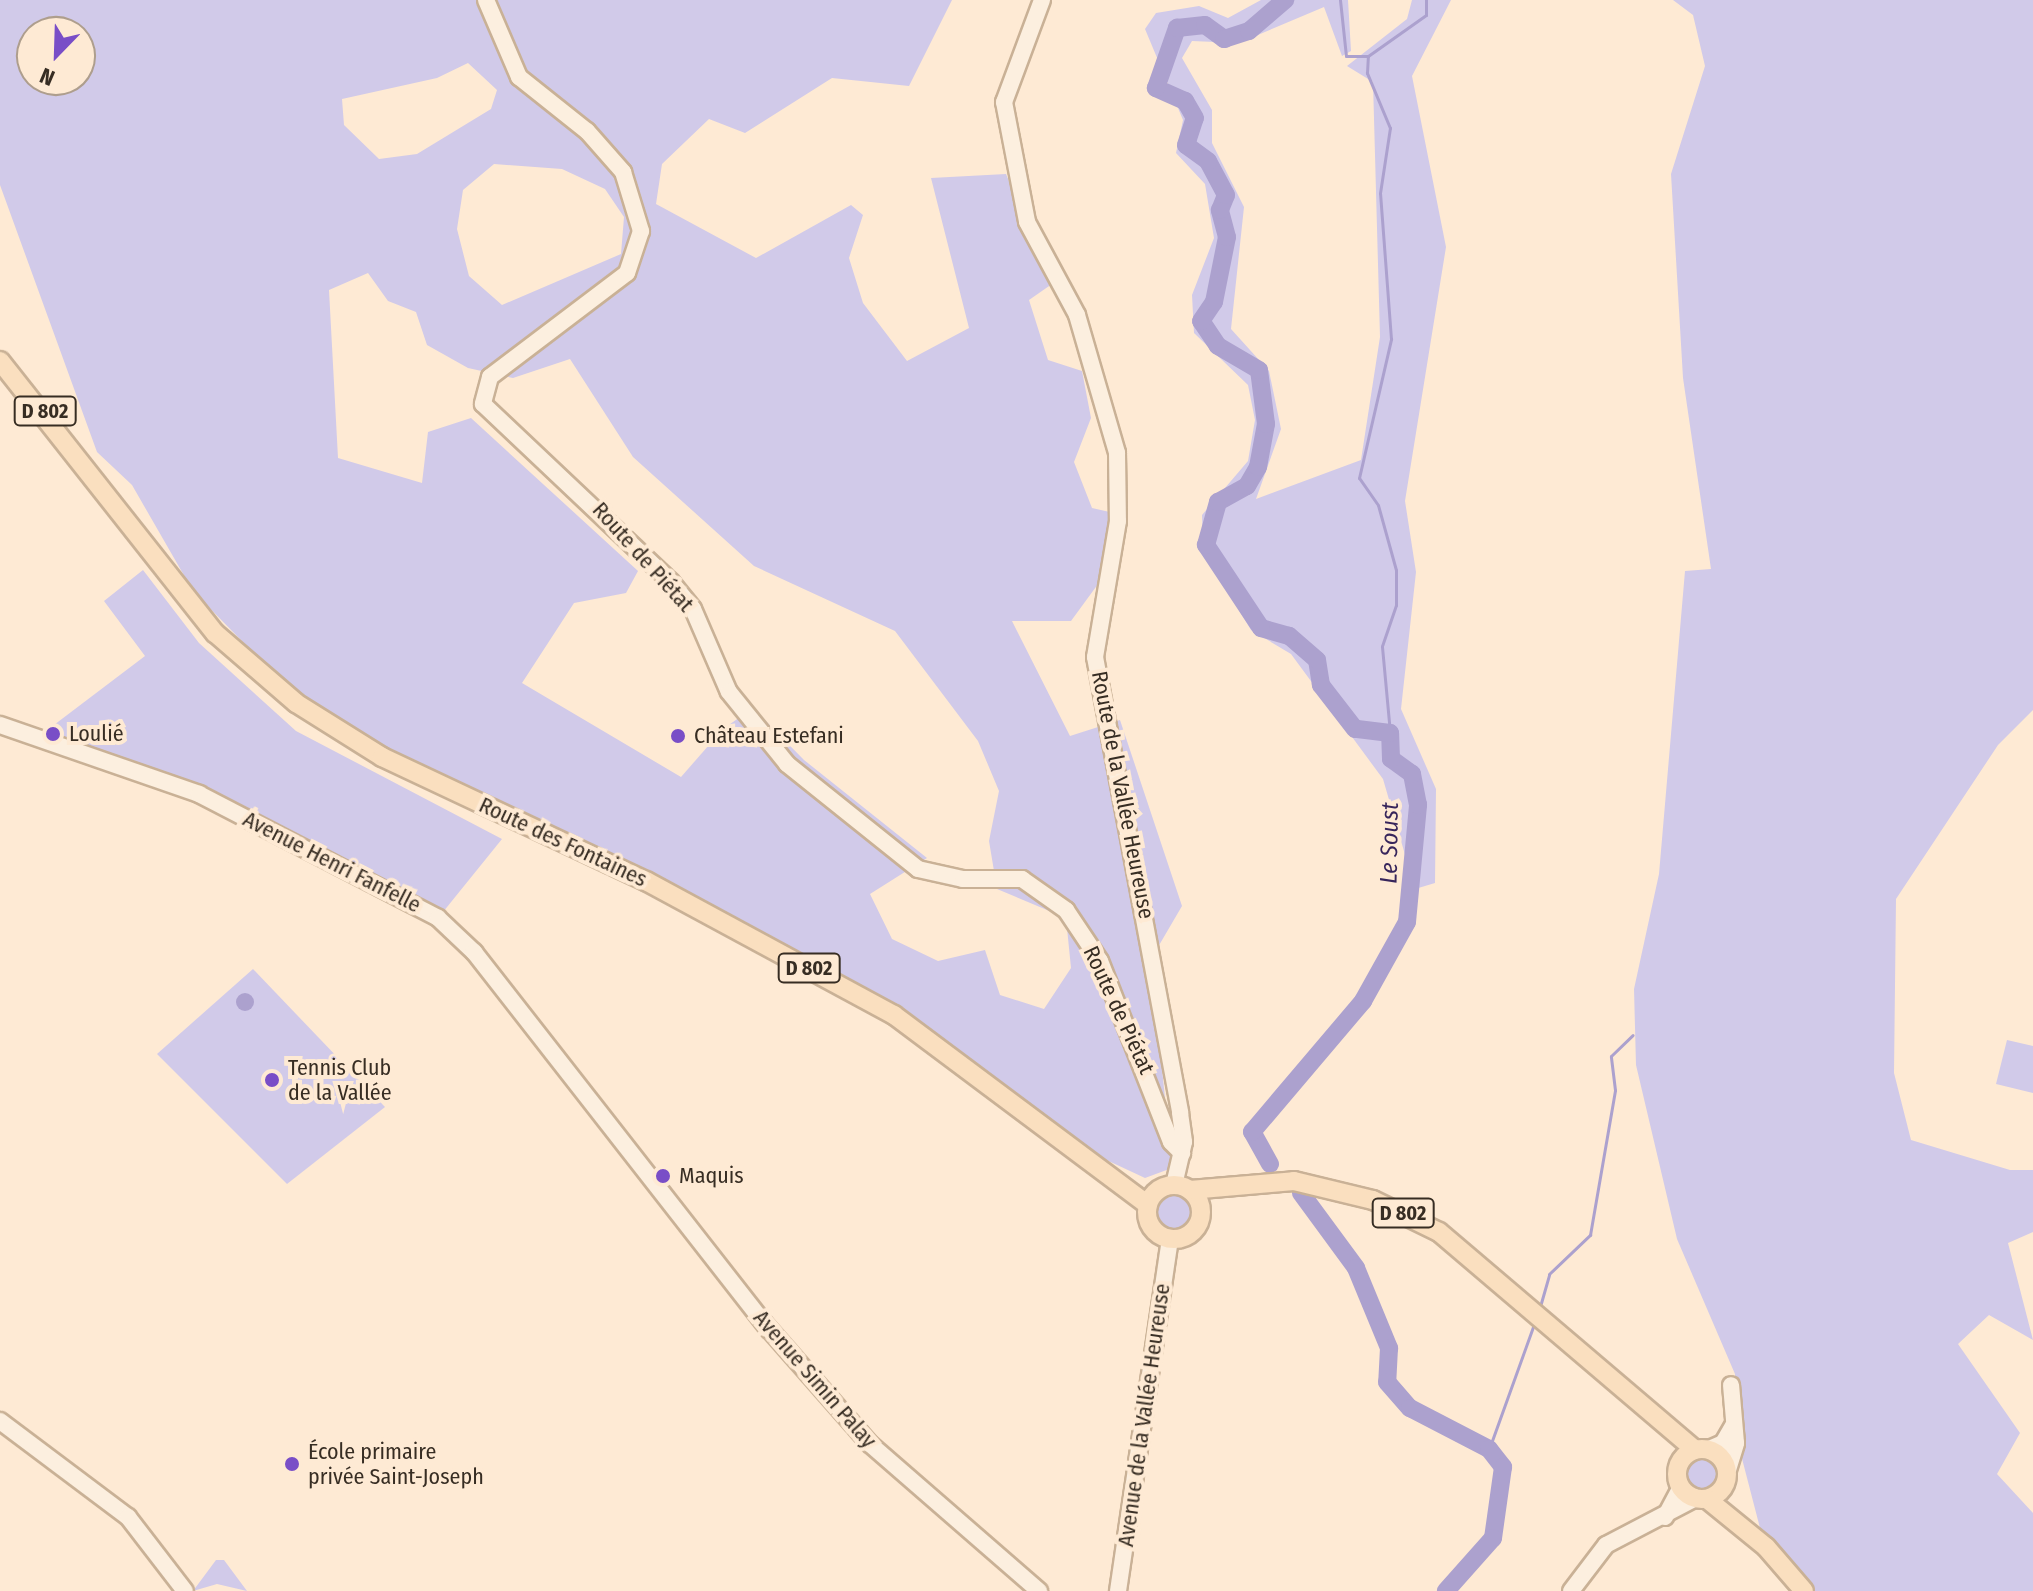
<!DOCTYPE html>
<meta charset="utf-8">
<style>
body{margin:0}
#map{position:relative;width:2033px;height:1591px;overflow:hidden;background:#feead4;font-family:"Fira Sans Condensed",sans-serif}
div>[style]{position:absolute}
.green>*{inset:0;background:#d1cae9}
.round{border-radius:50%}
.water>*{inset:0;background:#aca1ce}
.stream>*{height:3px;margin:-1.5px;padding:0 1.5px;transform-origin:1.5px;border-radius:1.5px;background:#aca1ce}
.river>*{height:18px;margin:-9px;padding:0 9px;transform-origin:9px;border-radius:9px;background:#aca1ce}
.roads{filter:drop-shadow(2px 0 #c9b196) drop-shadow(-2px 0 #c9b196) drop-shadow(0 2px #c9b196) drop-shadow(0 -2px #c9b196)}
.secondary>*{height:16px;margin:-8px;padding:0 8px;transform-origin:8px;border-radius:8px;background:#fcefdf}
.primary>*{height:18px;margin:-9px;padding:0 9px;transform-origin:9px;border-radius:9px;background:#fadfbf}
.primary>.ring{margin:-9px;padding:0;box-sizing:content-box;background:none;border:18px solid #fadfbf;border-radius:50%}
.dots>*{width:22px;height:22px;translate:-50% -50%;box-sizing:border-box;border:4px solid #feead4;border-radius:50%}
span{translate:-50% -50%;white-space:nowrap;text-align:center;line-height:1.15;-webkit-text-stroke:8px #feead4;paint-order:stroke}
.shield-label span{padding:2px 6px;background:#feead4;border:2px solid;border-radius:6px;-webkit-text-stroke-width:0}
.shield-label{font-size:20px;color:#372d23;font-weight:700}
.street-label{font-size:22px;color:#372d23}
.poi-label{font-size:22px;color:#372d23}
.left{translate:0 -50%;text-align:left}
.water-label{font-size:24px;color:#37255b;font-style:italic}
.north{position:absolute;left:16px;top:16px;width:80px;height:80px;box-sizing:border-box;background:#feead4;border:2px solid #ae9e8d;border-radius:50%;rotate:203deg;font-size:22px;font-weight:700;line-height:32px;text-align:center;color:#372d23}
.north::after{content:'';display:block;margin:auto;width:28px;height:36px;background:#794ec7;clip-path:polygon(50% 0,100% 100%,50% 72%,0 100%)}
</style>
<div id="map">
<div class="green">
<div style="clip-path:polygon(evenodd,0 0,952px 0,909px 86px,832px 78px,745px 133px,709px 119px,662px 164px,656px 204px,756px 258px,851px 205px,863px 215px,849px 258px,863px 303px,907px 361px,969px 328px,931px 178px,1006px 174px,1052px 284px,1029px 300px,1048px 360px,1082px 371px,1091px 418px,1074px 462px,1092px 508px,1114px 513px,1101px 580px,1071px 621px,1012px 621px,1070px 736px,1120px 720px,1182px 906px,1151px 959px,1172px 1168px,1145px 1178px,1070px 1143px,899px 1006px,663px 880px,383px 750px,282px 682px,193px 591px,132px 485px,97px 452px,0 185px,0 0,32px 32px,80px 32px,80px 80px,32px 80px,32px 32px,0 0,468px 63px,497px 90px,491px 109px,417px 154px,379px 159px,344px 125px,342px 99px,437px 78px,468px 63px,0 0,494px 164px,562px 169px,605px 189px,624px 217px,621px 254px,502px 305px,469px 276px,457px 229px,463px 190px,494px 164px,0 0,368px 273px,388px 301px,416px 312px,427px 345px,468px 368px,513px 378px,570px 359px,633px 457px,754px 566px,895px 631px,978px 741px,999px 791px,989px 841px,997px 889px,1066px 918px,1071px 968px,1044px 1009px,1000px 995px,985px 950px,938px 961px,892px 939px,870px 894px,927px 858px,804px 760px,753px 708px,723px 729px,681px 777px,522px 683px,574px 603px,626px 593px,638px 571px,471px 418px,428px 432px,422px 483px,338px 458px,329px 290px,368px 273px)"></div>
<div style="clip-path:polygon(1261px 0,1348px 0,1351px 51px,1342px 56px,1324px 7px,1239px 43px,1192px 41px,1182px 58px,1212px 110px,1212px 143px,1244px 207px,1231px 329px,1269px 371px,1281px 429px,1256px 499px,1361px 460px,1380px 337px,1373px 82px,1347px 66px,1407px 19px,1412px 0,1451px 0,1412px 76px,1446px 247px,1405px 501px,1416px 572px,1401px 709px,1436px 789px,1435px 883px,1415px 889px,1383px 779px,1291px 654px,1251px 630px,1203px 551px,1202px 515px,1248px 461px,1255px 420px,1248px 385px,1194px 333px,1192px 295px,1214px 238px,1205px 184px,1176px 153px,1183px 120px,1145px 29px,1156px 13px,1199px 6px,1228px 18px)"></div>
<div style="clip-path:polygon(1673px 0,2033px 0,2033px 710px,1998px 745px,1896px 899px,1894px 1073px,1911px 1140px,2010px 1170px,2033px 1170px,2033px 1232px,2008px 1243px,2033px 1340px,1989px 1315px,1958px 1344px,2020px 1433px,1997px 1474px,2033px 1513px,2033px 1591px,1804px 1591px,1767px 1555px,1739px 1447px,1735px 1374px,1677px 1239px,1636px 1065px,1634px 989px,1659px 874px,1685px 571px,1711px 569px,1683px 378px,1671px 174px,1705px 66px,1693px 15px)"></div>
<div style="clip-path:polygon(143px 570px,199px 643px,296px 731px,502px 839px,443px 912px,182px 779px,46px 731px,145px 656px,104px 601px)"></div>
<div style="clip-path:polygon(253px 969px,385px 1107px,287px 1184px,157px 1054px)"></div>
<div style="clip-path:polygon(2007px 1040px,2033px 1046px,2033px 1093px,1996px 1084px)"></div>
<div class="round" style="left:1155px;top:1193px;width:36px;height:36px"></div>
<div class="round" style="left:1685px;top:1456px;width:36px;height:36px"></div>
<div style="clip-path:polygon(216px 1560px,224px 1560px,247px 1591px,217px 1584px,193px 1591px)"></div>
</div>
<div class="water">
<div class="round" style="left:236px;top:993px;width:18px;height:18px"></div>
</div>
<div class="stream">
<div style="left:1340px;top:0;width:56px;rotate:83.9deg"></div>
<div style="left:1346px;top:56px;width:22px"></div>
<div style="left:1390px;top:733px;width:87px;rotate:-95.3deg"></div>
<div style="left:1382px;top:646px;width:43px;rotate:-71.1deg"></div>
<div style="left:1396px;top:605px;width:35px;rotate:-90deg"></div>
<div style="left:1396px;top:570px;width:67px;rotate:-105.5deg"></div>
<div style="left:1378px;top:505px;width:33px;rotate:-125deg"></div>
<div style="left:1359px;top:478px;width:143px;rotate:-77deg"></div>
<div style="left:1391px;top:339px;width:146px;rotate:-94.3deg"></div>
<div style="left:1380px;top:193px;width:66px;rotate:-81.3deg"></div>
<div style="left:1390px;top:128px;width:60px;rotate:-112.7deg"></div>
<div style="left:1367px;top:73px;width:17px;rotate:-87deg"></div>
<div style="left:1368px;top:56px;width:71px;rotate:-35.3deg"></div>
<div style="left:1426px;top:15px;width:15px;rotate:-90deg"></div>
<div style="left:1539px;top:1310px;width:37px;rotate:-74deg"></div>
<div style="left:1549px;top:1274px;width:57px;rotate:-43.6deg"></div>
<div style="left:1590px;top:1235px;width:147px;rotate:-80.2deg"></div>
<div style="left:1615px;top:1090px;width:34px;rotate:-97deg"></div>
<div style="left:1611px;top:1056px;width:30px;rotate:-44deg"></div>
<div style="left:1489px;top:1449px;width:136px;rotate:-70.2deg"></div>
</div>
<div class="river">
<div style="left:1270px;top:1164px;width:37px;rotate:-119deg"></div>
<div style="left:1252px;top:1132px;width:172px;rotate:-49.7deg"></div>
<div style="left:1363px;top:1001px;width:90px;rotate:-60.9deg"></div>
<div style="left:1407px;top:922px;width:118px;rotate:-84.6deg"></div>
<div style="left:1418px;top:805px;width:32px;rotate:-101deg"></div>
<div style="left:1412px;top:774px;width:26px;rotate:-144deg"></div>
<div style="left:1391px;top:759px;width:26px;rotate:-92deg"></div>
<div style="left:1390px;top:733px;width:35px;rotate:-173deg"></div>
<div style="left:1355px;top:729px;width:56px;rotate:-127.7deg"></div>
<div style="left:1321px;top:685px;width:25px;rotate:-99deg"></div>
<div style="left:1317px;top:660px;width:37px;rotate:-139deg"></div>
<div style="left:1289px;top:636px;width:29px;rotate:-164deg"></div>
<div style="left:1261px;top:628px;width:100px;rotate:-123.5deg"></div>
<div style="left:1206px;top:545px;width:45px;rotate:-74.4deg"></div>
<div style="left:1218px;top:502px;width:33px;rotate:-29deg"></div>
<div style="left:1247px;top:486px;width:22px;rotate:-60deg"></div>
<div style="left:1258px;top:467px;width:44px;rotate:-79.5deg"></div>
<div style="left:1266px;top:424px;width:54px;rotate:-97.4deg"></div>
<div style="left:1259px;top:370px;width:48px;rotate:-149.7deg"></div>
<div style="left:1218px;top:346px;width:30px;rotate:-124deg"></div>
<div style="left:1201px;top:321px;width:23px;rotate:-56deg"></div>
<div style="left:1214px;top:302px;width:66px;rotate:-78.7deg"></div>
<div style="left:1227px;top:237px;width:28px;rotate:-105deg"></div>
<div style="left:1220px;top:210px;width:16px;rotate:-68deg"></div>
<div style="left:1226px;top:195px;width:38px;rotate:-118deg"></div>
<div style="left:1208px;top:161px;width:27px;rotate:-144deg"></div>
<div style="left:1186px;top:145px;width:28px;rotate:-72deg"></div>
<div style="left:1195px;top:118px;width:20px;rotate:-120deg"></div>
<div style="left:1185px;top:101px;width:32px;rotate:-156deg"></div>
<div style="left:1156px;top:88px;width:64px;rotate:-70.7deg"></div>
<div style="left:1177px;top:28px;width:28px;rotate:-6deg"></div>
<div style="left:1205px;top:25px;width:24px;rotate:36deg"></div>
<div style="left:1224px;top:39px;width:26px;rotate:-18deg"></div>
<div style="left:1249px;top:31px;width:48px;rotate:-40.7deg"></div>
<div style="left:1301px;top:1193px;width:93px;rotate:53.7deg"></div>
<div style="left:1356px;top:1268px;width:87px;rotate:67.6deg"></div>
<div style="left:1389px;top:1348px;width:34px;rotate:93deg"></div>
<div style="left:1387px;top:1382px;width:35px;rotate:49deg"></div>
<div style="left:1410px;top:1408px;width:89px;rotate:27.4deg"></div>
<div style="left:1489px;top:1449px;width:23px;rotate:52deg"></div>
<div style="left:1503px;top:1467px;width:72px;rotate:98deg"></div>
<div style="left:1493px;top:1538px;width:71px;rotate:131.6deg"></div>
</div>
<div class="roads">
<div class="secondary">
<div style="left:486px;top:0;width:84px;rotate:66.8deg"></div>
<div style="left:519px;top:77px;width:87px;rotate:38.5deg"></div>
<div style="left:587px;top:131px;width:55px;rotate:48.7deg"></div>
<div style="left:623px;top:172px;width:62px;rotate:73deg"></div>
<div style="left:641px;top:231px;width:44px;rotate:108.4deg"></div>
<div style="left:627px;top:273px;width:172px;rotate:142.8deg"></div>
<div style="left:490px;top:377px;width:28px;rotate:105deg"></div>
<div style="left:483px;top:404px;width:260px;rotate:43.4deg"></div>
<div style="left:672px;top:583px;width:33px;rotate:51deg"></div>
<div style="left:693px;top:609px;width:90px;rotate:66.6deg"></div>
<div style="left:729px;top:692px;width:92px;rotate:51.1deg"></div>
<div style="left:787px;top:764px;width:168px;rotate:38.7deg"></div>
<div style="left:918px;top:869px;width:46px;rotate:12.5deg"></div>
<div style="left:963px;top:879px;width:59px"></div>
<div style="left:1022px;top:879px;width:54px;rotate:35.2deg"></div>
<div style="left:1066px;top:910px;width:61px;rotate:56.3deg"></div>
<div style="left:1100px;top:961px;width:194px;rotate:68.6deg"></div>
<div style="left:1171px;top:1142px;width:16px;rotate:45deg"></div>
<div style="left:1042px;top:0;width:109px;rotate:110.4deg"></div>
<div style="left:1004px;top:102px;width:122px;rotate:79.1deg"></div>
<div style="left:1027px;top:222px;width:106px;rotate:61.7deg"></div>
<div style="left:1077px;top:315px;width:144px;rotate:73.8deg"></div>
<div style="left:1117px;top:453px;width:68px;rotate:89.2deg"></div>
<div style="left:1118px;top:521px;width:138px;rotate:99.6deg"></div>
<div style="left:1095px;top:657px;width:464px;rotate:79.4deg"></div>
<div style="left:1180px;top:1113px;width:29px;rotate:82deg"></div>
<div style="left:1184px;top:1142px;width:44px;rotate:103.1deg"></div>
<div style="left:0;top:725px;width:211px;rotate:19.1deg"></div>
<div style="left:199px;top:794px;width:269px;rotate:27.4deg"></div>
<div style="left:438px;top:918px;width:50px;rotate:43.4deg"></div>
<div style="left:474px;top:952px;width:479px;rotate:52deg"></div>
<div style="left:769px;top:1329px;width:153px;rotate:48.7deg"></div>
<div style="left:870px;top:1444px;width:224px;rotate:41deg"></div>
<div style="left:0;top:1421px;width:160px;rotate:36.9deg"></div>
<div style="left:128px;top:1517px;width:93px;rotate:52.4deg"></div>
<div style="left:1709px;top:1449px;width:15px;rotate:-23deg"></div>
<div style="left:1723px;top:1443px;width:22px;rotate:-60deg"></div>
<div style="left:1728px;top:1470px;width:28px;rotate:-73deg"></div>
<div style="left:1736px;top:1443px;width:58px;rotate:-94.9deg"></div>
<div style="left:1665px;top:1517px;width:34px;rotate:-62deg"></div>
<div style="left:1118px;top:1591px;width:357px;rotate:-81.6deg"></div>
<div style="left:1571px;top:1591px;width:58px;rotate:-52.7deg"></div>
<div style="left:1606px;top:1545px;width:102px;rotate:-27.6deg"></div>
</div>
<div class="primary">
<div style="left:0;top:361px;width:347px;rotate:51.7deg"></div>
<div style="left:215px;top:633px;width:107px;rotate:40.8deg"></div>
<div style="left:296px;top:703px;width:102px;rotate:32.1deg"></div>
<div style="left:382px;top:757px;width:292px;rotate:25.2deg"></div>
<div style="left:646px;top:881px;width:282px;rotate:28.4deg"></div>
<div style="left:894px;top:1015px;width:317px;rotate:36.8deg"></div>
<div class="ring" style="left:1147px;top:1185px;width:36px;height:36px"></div>
<div style="left:1190px;top:1190px;width:104px;rotate:-4.9deg"></div>
<div style="left:1294px;top:1181px;width:81px;rotate:13.5deg"></div>
<div style="left:1373px;top:1200px;width:73px;rotate:25.9deg"></div>
<div style="left:1439px;top:1232px;width:336px;rotate:40.4deg"></div>
<div class="ring" style="left:1677px;top:1449px;width:32px;height:32px"></div>
<div style="left:1707px;top:1499px;width:76px;rotate:39.1deg"></div>
<div style="left:1766px;top:1547px;width:58px;rotate:49.2deg"></div>
</div>
</div>
<div class="dots">
<div style="left:53px;top:734px;background:#794ec7"></div>
<div style="left:678px;top:736px;background:#794ec7"></div>
<div style="left:272px;top:1080px;background:#794ec7"></div>
<div style="left:663px;top:1176px;background:#794ec7"></div>
<div style="left:292px;top:1464px;background:#794ec7"></div>
</div>
<div class="shield-label">
<span style="left:45px;top:411px">D 802</span>
<span style="left:809px;top:968px">D 802</span>
<span style="left:1403px;top:1213px">D 802</span>
</div>
<div class="street-label">
<span style="left:643px;top:557px;rotate:48deg">Route de Piétat</span>
<span style="left:1123px;top:795px;rotate:79deg">Route de la Vallée Heureuse</span>
<span style="left:563px;top:842px;rotate:25deg">Route des Fontaines</span>
<span style="left:332px;top:862px;rotate:27deg">Avenue Henri Fanfelle</span>
<span style="left:1119px;top:1010px;rotate:65deg">Route de Piétat</span>
<span style="left:815px;top:1379px;rotate:49deg">Avenue Simin Palay</span>
<span style="left:1144px;top:1415px;rotate:-82deg">Avenue de la Vallée Heureuse</span>
</div>
<div class="poi-label">
<span class="left" style="left:69px;top:734px">Loulié</span>
<span class="left" style="left:694px;top:736px">Château Estefani</span>
<span class="left" style="left:288px;top:1080px">Tennis Club<br>de la Vallée</span>
<span class="left" style="left:679px;top:1176px">Maquis</span>
<span class="left" style="left:308px;top:1464px">École primaire<br>privée Saint-Joseph</span>
</div>
<div class="water-label">
<span style="left:1390px;top:843px;rotate:-89deg">Le Soust</span>
</div>
<div class="north">N</div>
</div>
